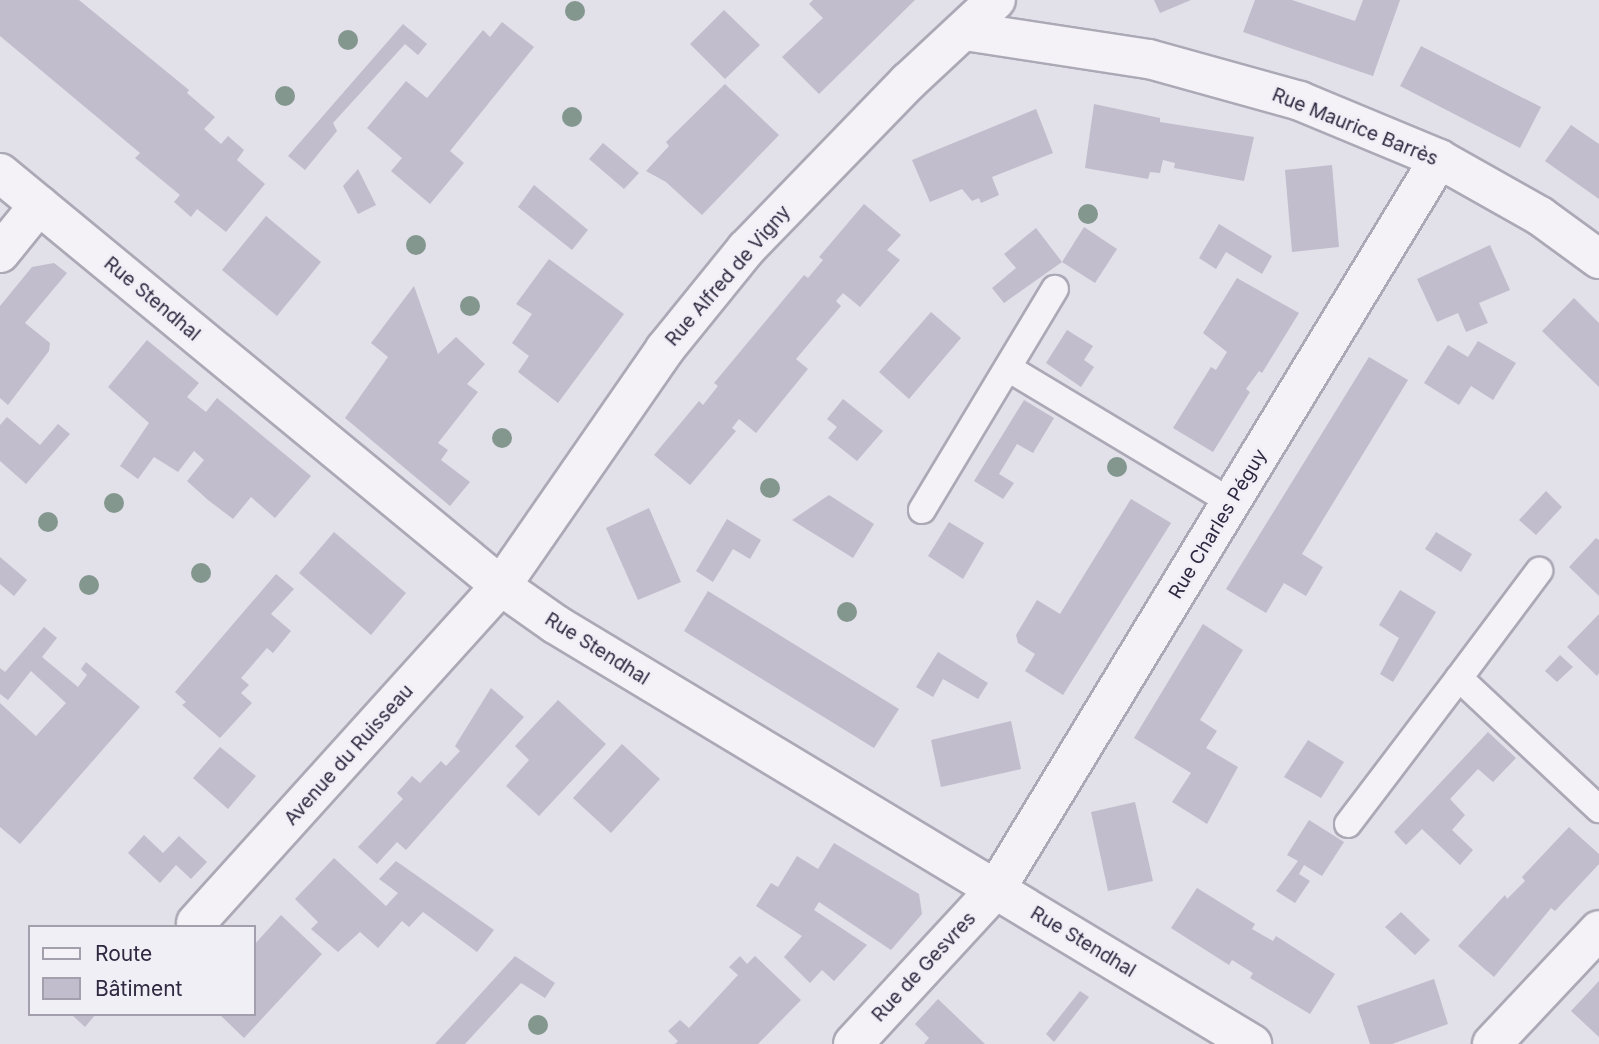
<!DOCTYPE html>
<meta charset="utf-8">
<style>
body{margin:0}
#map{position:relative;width:1599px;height:1044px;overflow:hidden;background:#e2e0e9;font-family:Inter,sans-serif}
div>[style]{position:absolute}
.building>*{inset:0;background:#c1bdcc}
.roads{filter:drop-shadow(2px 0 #aca9b6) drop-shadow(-2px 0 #aca9b6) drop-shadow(0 2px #aca9b6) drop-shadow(0 -2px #aca9b6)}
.service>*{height:26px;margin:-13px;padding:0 13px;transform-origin:13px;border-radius:13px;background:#f4f2f7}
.minor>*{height:38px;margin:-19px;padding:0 19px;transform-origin:19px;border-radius:19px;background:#f4f2f7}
.trees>*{width:20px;height:20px;margin:-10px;border-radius:50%;background:#83978f}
span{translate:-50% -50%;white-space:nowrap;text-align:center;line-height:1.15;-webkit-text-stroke:5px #f1eff6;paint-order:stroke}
.street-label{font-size:19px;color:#2f2840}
.legend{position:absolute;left:28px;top:925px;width:228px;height:91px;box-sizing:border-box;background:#f1eff6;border:2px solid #a39fad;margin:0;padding:9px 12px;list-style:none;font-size:21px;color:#2f2840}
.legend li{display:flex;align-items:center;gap:14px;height:35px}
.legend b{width:35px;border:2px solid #a39fad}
</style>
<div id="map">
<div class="building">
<div style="clip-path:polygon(0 0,79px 0,189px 90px,187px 93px,215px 117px,204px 129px,221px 144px,228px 136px,244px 150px,237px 160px,265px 184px,226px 232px,197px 209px,191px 217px,174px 202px,180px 195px,135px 158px,140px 153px,0 36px)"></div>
<div style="clip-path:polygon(813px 0,915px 0,819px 94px,782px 57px,823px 18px,809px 4px)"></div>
<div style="clip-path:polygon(1154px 0,1191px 0,1160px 13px)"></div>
<div style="clip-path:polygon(1255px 0,1292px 0,1355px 21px,1363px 0,1400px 0,1373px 76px,1243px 32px)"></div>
<div style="clip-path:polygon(724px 10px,760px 45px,725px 79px,690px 44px)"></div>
<div style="clip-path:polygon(502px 22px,534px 47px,450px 151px,464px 163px,430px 204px,391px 171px,402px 158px,367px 128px,406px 81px,427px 98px,483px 30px,490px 37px)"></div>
<div style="clip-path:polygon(403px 24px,427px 44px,418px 55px,405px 44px,333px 123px,337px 131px,305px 170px,288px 156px)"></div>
<div style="clip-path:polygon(1421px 46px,1541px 107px,1520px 148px,1400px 86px)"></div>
<div style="clip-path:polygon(725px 84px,779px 135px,702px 215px,666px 182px,646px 171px,669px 146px,666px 142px)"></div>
<div style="clip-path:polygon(1094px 104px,1160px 118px,1160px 122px,1254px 137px,1244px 181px,1174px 168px,1175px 163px,1163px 160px,1160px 173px,1150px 172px,1148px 179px,1085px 168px)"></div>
<div style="clip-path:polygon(1036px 109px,1053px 153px,992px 177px,999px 195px,981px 203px,979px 198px,972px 201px,962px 189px,930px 202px,912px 160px)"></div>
<div style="clip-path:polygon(1571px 125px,1599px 144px,1599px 199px,1545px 161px)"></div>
<div style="clip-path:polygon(603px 143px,639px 173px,624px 189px,589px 159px)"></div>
<div style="clip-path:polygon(1332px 165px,1339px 247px,1292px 252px,1285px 170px)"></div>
<div style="clip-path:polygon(358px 169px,376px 205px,358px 214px,343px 186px)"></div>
<div style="clip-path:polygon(534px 185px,588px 230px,572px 250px,518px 207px)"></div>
<div style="clip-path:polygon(864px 204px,901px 235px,887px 250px,900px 260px,860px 307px,843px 293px,836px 301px,841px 306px,796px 359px,808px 369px,756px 433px,739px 419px,732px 428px,736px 431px,690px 485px,654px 455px,699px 401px,703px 405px,718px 386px,714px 383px,804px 275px,808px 278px,823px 260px,819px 257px)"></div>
<div style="clip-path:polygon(266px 216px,321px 262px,277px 316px,222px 270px)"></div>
<div style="clip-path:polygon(1219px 224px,1272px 256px,1262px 274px,1226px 252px,1216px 269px,1199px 258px)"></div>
<div style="clip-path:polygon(1084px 227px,1117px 249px,1095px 283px,1062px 262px)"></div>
<div style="clip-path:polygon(1036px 228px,1062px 262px,1004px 303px,992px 288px,1016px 268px,1004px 254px)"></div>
<div style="clip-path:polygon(1490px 245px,1510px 290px,1479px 303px,1488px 323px,1466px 332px,1458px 313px,1437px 322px,1417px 279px)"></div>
<div style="clip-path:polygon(549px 259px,624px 314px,558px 403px,518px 372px,529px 356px,512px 343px,532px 314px,516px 304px)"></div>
<div style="clip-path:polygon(54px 263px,67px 273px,25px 323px,50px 343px,49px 351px,8px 405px,0 398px,0 306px,32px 267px)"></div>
<div style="clip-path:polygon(1237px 278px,1299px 313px,1262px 373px,1259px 371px,1246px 389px,1250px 392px,1213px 452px,1173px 428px,1211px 367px,1216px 370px,1227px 352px,1203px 333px)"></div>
<div style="clip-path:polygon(414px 286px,438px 354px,456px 337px,485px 364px,467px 384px,478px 392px,438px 443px,448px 450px,441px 460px,470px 482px,450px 506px,345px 418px,388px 357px,371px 343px)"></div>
<div style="clip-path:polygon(1574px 298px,1599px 323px,1599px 387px,1542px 331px)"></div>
<div style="clip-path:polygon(931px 312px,961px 338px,909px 399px,879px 372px)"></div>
<div style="clip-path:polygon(1067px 330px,1093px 346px,1084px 360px,1094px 367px,1081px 387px,1046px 363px)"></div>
<div style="clip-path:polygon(147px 340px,199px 383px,187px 397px,206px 412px,217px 398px,311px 476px,275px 518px,251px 497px,233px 519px,208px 500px,187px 481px,204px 460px,194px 451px,178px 472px,154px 457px,138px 479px,120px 466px,149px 423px,108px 387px)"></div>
<div style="clip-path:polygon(1478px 341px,1516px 363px,1493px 400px,1471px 386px,1459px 405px,1424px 383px,1448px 345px,1468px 357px)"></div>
<div style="clip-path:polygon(1369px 357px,1408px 380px,1302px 554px,1323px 567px,1306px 596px,1284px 583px,1266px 613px,1226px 589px)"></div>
<div style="clip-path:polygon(843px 399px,883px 431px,857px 461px,828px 438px,837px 427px,827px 419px)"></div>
<div style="clip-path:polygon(1024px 400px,1054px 418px,1033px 453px,1017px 444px,999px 474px,1014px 483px,1003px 499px,974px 481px)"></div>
<div style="clip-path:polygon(7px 417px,40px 445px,58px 424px,70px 434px,26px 484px,0 461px,0 425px)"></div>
<div style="clip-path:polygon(1546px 491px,1562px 507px,1536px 535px,1519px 520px)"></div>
<div style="clip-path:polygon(829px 495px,874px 524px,853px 558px,792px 520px)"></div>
<div style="clip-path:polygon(1131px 499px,1171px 523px,1063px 695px,1025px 671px,1035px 654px,1018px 643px,1016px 635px,1037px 600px,1060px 614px)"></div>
<div style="clip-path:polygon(649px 508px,681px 582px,638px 600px,606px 528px)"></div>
<div style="clip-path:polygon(727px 519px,761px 540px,750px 559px,733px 549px,713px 582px,696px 571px)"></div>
<div style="clip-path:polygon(949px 522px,984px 543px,963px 579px,928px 556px)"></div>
<div style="clip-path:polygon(334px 532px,406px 593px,371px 635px,299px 573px)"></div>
<div style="clip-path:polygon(1436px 532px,1472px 554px,1461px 572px,1425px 549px)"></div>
<div style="clip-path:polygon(1596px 538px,1599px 540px,1599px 596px,1569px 567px)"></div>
<div style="clip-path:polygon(0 557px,27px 580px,14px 596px,0 584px)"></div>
<div style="clip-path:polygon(276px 574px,294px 589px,271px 614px,291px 631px,273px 653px,267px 648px,241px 678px,249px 685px,241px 693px,252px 703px,220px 738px,182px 705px,186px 702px,175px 692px)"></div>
<div style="clip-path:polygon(1400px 590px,1436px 612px,1393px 682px,1380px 674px,1399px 638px,1379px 625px)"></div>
<div style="clip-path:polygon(708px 591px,899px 709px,874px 748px,684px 631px)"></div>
<div style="clip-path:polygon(1599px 614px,1599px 673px,1597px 676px,1567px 647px)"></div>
<div style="clip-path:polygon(1203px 624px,1243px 650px,1200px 720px,1217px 731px,1206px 748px,1238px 767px,1207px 824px,1172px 802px,1191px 773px,1134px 738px)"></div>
<div style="clip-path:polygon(44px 627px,57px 638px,42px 657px,78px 687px,87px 675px,81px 669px,86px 662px,140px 707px,20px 844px,0 827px,0 703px,36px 736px,66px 703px,31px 671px,8px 700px,0 694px,0 668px,5px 672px)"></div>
<div style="clip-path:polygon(938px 652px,988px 683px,978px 699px,943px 679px,933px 697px,916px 687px)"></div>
<div style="clip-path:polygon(1560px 655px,1573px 667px,1557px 682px,1545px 671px)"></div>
<div style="clip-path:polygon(491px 688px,524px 717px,406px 850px,397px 842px,377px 864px,358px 847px,403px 799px,397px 793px,412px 776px,420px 783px,441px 761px,446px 766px,460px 751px,455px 746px)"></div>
<div style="clip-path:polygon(558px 700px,606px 744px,539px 816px,506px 786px,529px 760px,515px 746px)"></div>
<div style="clip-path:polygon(1011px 721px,1021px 769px,941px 787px,931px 740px)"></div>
<div style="clip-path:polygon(1488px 732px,1516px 758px,1493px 782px,1478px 769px,1450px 799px,1465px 815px,1452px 830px,1473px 850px,1460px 865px,1422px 829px,1406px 845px,1394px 832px)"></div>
<div style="clip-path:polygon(1308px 740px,1344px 762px,1321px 798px,1284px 777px)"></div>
<div style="clip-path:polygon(622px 744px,660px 779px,611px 833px,573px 798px)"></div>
<div style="clip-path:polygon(220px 747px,256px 776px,228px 809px,193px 778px)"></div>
<div style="clip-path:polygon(1135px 802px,1153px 881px,1108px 891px,1091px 812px)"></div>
<div style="clip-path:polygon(1309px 820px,1344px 842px,1322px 876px,1304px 865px,1299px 874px,1310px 881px,1295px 903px,1276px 891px,1298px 861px,1287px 855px)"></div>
<div style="clip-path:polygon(1569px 827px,1599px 854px,1599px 864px,1555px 911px,1551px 908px,1494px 977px,1458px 946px,1505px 895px,1507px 899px,1525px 881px,1522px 877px)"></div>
<div style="clip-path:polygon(144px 835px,163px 853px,179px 836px,207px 862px,191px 879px,176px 865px,160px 883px,128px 853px)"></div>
<div style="clip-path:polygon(834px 843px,919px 894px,922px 914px,891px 950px,819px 902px,814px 910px,867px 945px,834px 981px,822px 970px,810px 983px,784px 957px,802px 936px,756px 906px,771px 883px,778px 887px,797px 856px,818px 869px)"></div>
<div style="clip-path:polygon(334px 858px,386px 906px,398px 893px,379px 879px,396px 861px,494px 930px,477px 952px,423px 912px,409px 927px,402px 921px,378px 948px,360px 932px,338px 952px,311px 929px,318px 922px,295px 899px)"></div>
<div style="clip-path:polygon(1197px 888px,1255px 924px,1252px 929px,1273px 941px,1276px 936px,1335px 974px,1310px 1014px,1250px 978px,1253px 973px,1232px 960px,1229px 965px,1171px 928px)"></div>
<div style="clip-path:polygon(1401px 912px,1430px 940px,1415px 955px,1385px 927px)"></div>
<div style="clip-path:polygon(281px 915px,322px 954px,244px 1038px,219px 1014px,254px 1014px,254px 945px)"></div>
<div style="clip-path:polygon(515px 956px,555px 983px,545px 998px,521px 983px,465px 1044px,435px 1044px)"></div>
<div style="clip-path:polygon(740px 956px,747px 964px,755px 956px,801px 1000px,758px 1044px,675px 1044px,678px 1041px,668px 1031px,680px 1020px,689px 1028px,738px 975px,729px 967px)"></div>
<div style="clip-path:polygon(1434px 979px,1448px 1024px,1392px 1044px,1370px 1044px,1357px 1006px)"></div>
<div style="clip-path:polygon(1599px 981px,1599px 1037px,1571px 1011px)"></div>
<div style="clip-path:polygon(1080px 991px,1089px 997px,1054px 1042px,1046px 1034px)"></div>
<div style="clip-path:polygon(938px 999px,985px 1044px,924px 1044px,929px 1038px,915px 1024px)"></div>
<div style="clip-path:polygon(71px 1014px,96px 1014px,85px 1027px)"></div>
</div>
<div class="roads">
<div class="service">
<div style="left:1008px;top:368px;width:260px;rotate:31deg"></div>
<div style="left:922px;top:510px;width:258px;rotate:-59deg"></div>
<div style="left:1459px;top:678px;width:134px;rotate:-53.2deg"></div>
<div style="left:1348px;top:824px;width:183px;rotate:-52.8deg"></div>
<div style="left:1459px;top:678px;width:192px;rotate:43.1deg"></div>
</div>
<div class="minor">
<div style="left:965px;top:31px;width:186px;rotate:8.7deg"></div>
<div style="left:1149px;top:59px;width:157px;rotate:15.5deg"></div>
<div style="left:1300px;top:101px;width:151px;rotate:22.6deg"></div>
<div style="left:1439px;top:159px;width:116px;rotate:29.4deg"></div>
<div style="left:1540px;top:216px;width:73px;rotate:36.1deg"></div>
<div style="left:0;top:173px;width:649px;rotate:39.5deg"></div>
<div style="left:501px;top:586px;width:66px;rotate:35.1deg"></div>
<div style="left:555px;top:624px;width:814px;rotate:31.07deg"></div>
<div style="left:0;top:253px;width:62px;rotate:-50.9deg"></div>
<div style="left:196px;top:923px;width:455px;rotate:-47.9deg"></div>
<div style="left:501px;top:586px;width:288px;rotate:-55.3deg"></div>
<div style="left:665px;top:349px;width:129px;rotate:-51deg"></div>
<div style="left:746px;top:249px;width:233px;rotate:-45.9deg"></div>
<div style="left:908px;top:82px;width:120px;rotate:-43deg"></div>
<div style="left:853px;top:1044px;width:211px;rotate:-47.3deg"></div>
<div style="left:996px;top:889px;width:854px;rotate:-58.75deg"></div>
<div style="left:1492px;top:1044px;width:156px;rotate:-46.8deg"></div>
</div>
</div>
<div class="trees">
<div style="left:575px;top:11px"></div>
<div style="left:348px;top:40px"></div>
<div style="left:285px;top:96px"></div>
<div style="left:572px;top:117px"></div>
<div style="left:1088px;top:214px"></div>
<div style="left:416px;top:245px"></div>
<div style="left:470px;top:306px"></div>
<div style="left:502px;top:438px"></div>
<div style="left:1117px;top:467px"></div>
<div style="left:770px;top:488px"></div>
<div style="left:114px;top:503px"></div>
<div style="left:48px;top:522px"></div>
<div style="left:201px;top:573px"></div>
<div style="left:89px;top:585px"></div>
<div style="left:847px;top:612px"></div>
<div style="left:538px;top:1025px"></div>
</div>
<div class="street-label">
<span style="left:1355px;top:127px;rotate:22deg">Rue Maurice Barrès</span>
<span style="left:728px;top:276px;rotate:-49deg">Rue Alfred de Vigny</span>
<span style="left:152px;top:299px;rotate:40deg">Rue Stendhal</span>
<span style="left:1218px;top:524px;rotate:-59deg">Rue Charles Péguy</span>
<span style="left:597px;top:649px;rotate:32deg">Rue Stendhal</span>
<span style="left:349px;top:755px;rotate:-48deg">Avenue du Ruisseau</span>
<span style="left:1083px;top:942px;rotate:31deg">Rue Stendhal</span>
<span style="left:924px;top:967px;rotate:-47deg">Rue de Gesvres</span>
</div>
<ul class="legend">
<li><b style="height:9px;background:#f4f2f7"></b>Route</li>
<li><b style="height:19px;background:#c1bdcc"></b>Bâtiment</li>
</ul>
</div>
